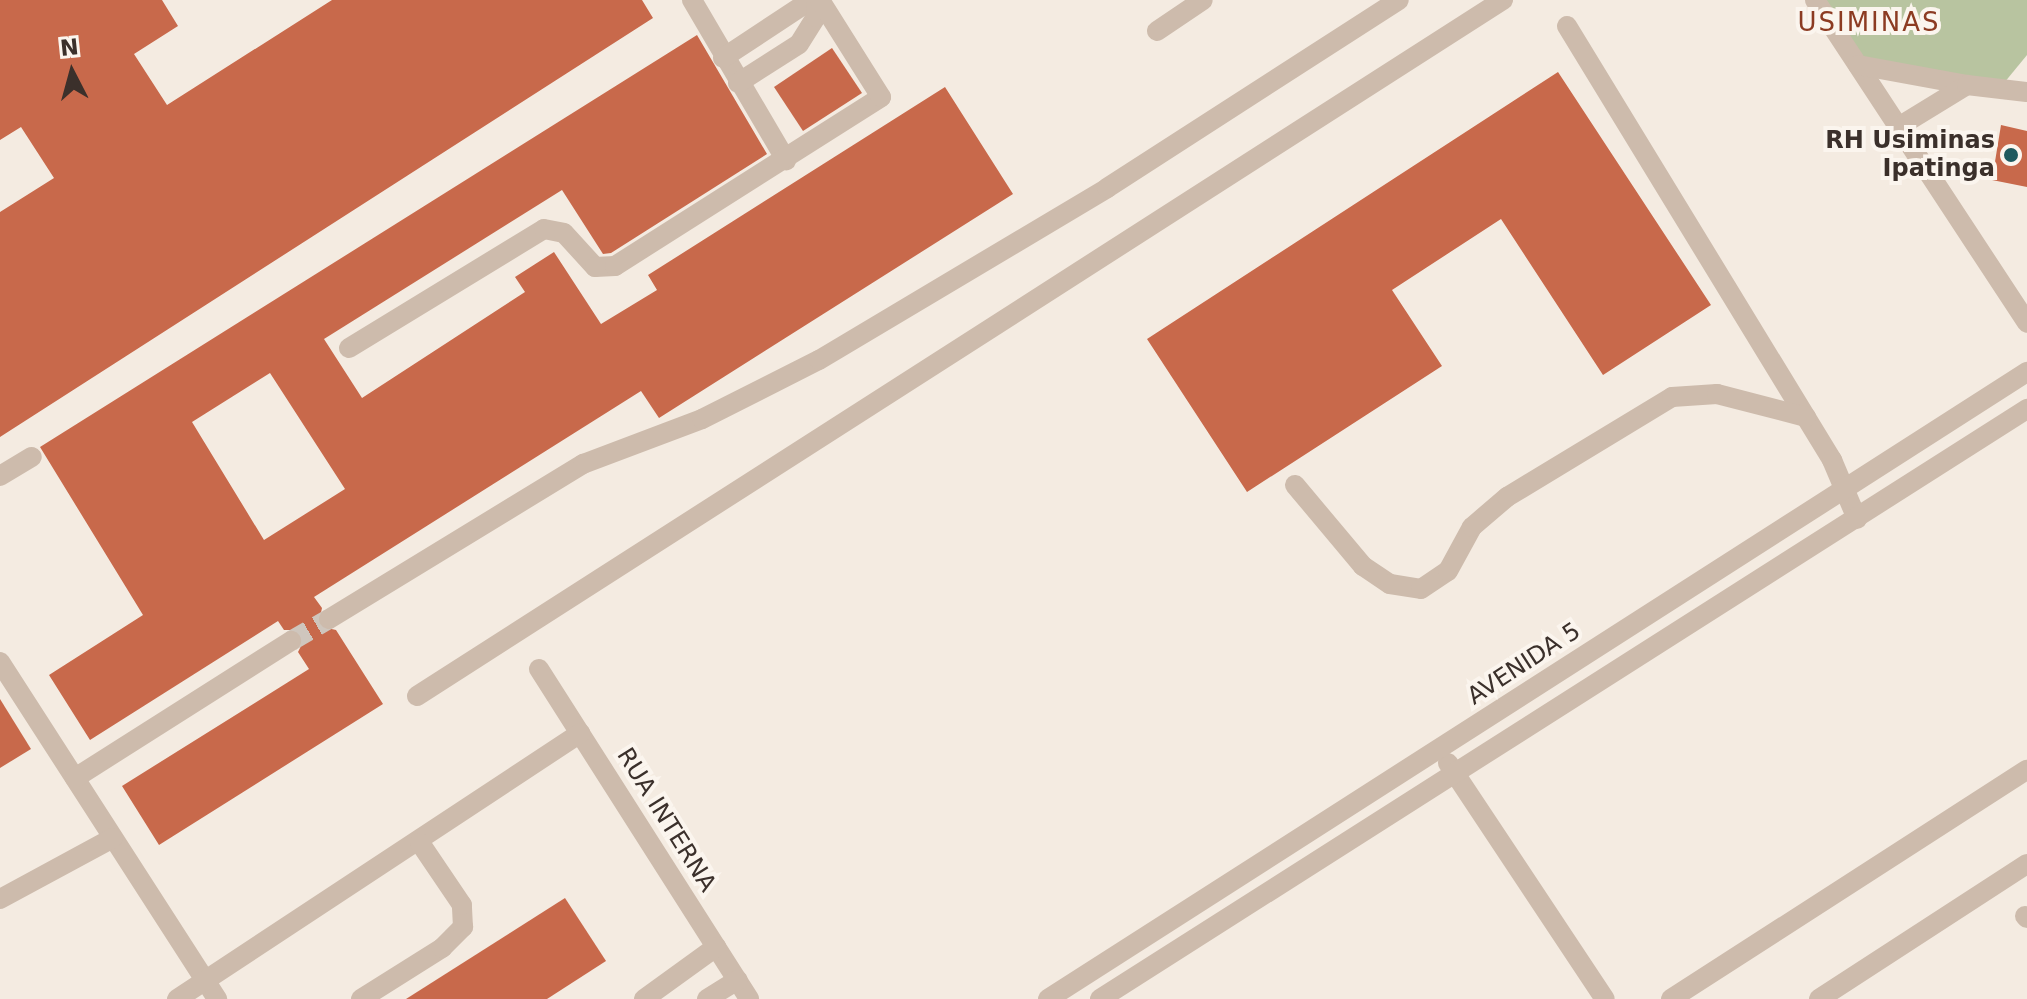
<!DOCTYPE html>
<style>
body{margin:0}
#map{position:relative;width:2027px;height:999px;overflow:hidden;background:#f4ebe1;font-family:"DejaVu Sans",sans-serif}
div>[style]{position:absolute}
.green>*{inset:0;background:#b8c4a0}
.building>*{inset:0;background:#c8694b}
.minor-tunnel>*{height:20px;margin-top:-10px;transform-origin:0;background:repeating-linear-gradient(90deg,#cfc6bd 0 20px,transparent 0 30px)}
.minor>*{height:20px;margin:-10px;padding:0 10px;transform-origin:10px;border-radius:10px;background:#cdbbac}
.dots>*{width:22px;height:22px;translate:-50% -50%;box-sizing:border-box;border:4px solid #fbf5ee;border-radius:50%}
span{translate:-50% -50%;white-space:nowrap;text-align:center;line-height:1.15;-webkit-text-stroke:8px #fbf5ee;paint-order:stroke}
.poi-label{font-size:24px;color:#3b302b;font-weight:700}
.right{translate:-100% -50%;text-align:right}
.street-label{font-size:24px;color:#3b302b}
.neighbourhood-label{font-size:26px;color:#8c3b22;letter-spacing:2px}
.north{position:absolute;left:32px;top:32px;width:80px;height:80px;-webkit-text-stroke:6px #fbf5ee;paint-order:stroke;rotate:354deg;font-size:22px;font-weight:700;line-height:32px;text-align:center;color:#3b302b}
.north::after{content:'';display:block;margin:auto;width:28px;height:36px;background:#3b302b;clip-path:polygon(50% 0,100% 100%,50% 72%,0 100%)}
</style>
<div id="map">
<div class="green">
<div style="clip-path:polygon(1821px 0,2027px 0,2027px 55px,2004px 83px,1860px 57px)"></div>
</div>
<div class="building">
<div style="clip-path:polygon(0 0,162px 0,178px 26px,134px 54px,167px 105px,332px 0,642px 0,653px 18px,0 437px,0 212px,54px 178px,21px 127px,0 140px)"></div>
<div style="clip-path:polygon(evenodd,697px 35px,767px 154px,611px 253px,603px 254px,562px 190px,324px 339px,362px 398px,525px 292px,515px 277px,554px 252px,601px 324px,657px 290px,648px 275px,945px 87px,1013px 194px,659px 418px,641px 391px,314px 597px,322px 608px,318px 626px,336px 630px,383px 704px,159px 845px,122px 786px,309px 669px,298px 652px,304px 640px,298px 630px,284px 630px,278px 621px,90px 740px,49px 675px,143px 615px,40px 447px,697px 35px,270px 373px,345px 489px,264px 540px,192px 422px,270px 373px)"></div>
<div style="clip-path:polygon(832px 48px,862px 93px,803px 131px,774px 87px)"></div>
<div style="clip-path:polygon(1558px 72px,1711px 305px,1603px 375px,1501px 219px,1392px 290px,1442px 366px,1247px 492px,1147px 339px)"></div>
<div style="clip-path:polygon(2001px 125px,2027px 131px,2027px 187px,1992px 180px)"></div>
<div style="clip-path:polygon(0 699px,31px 749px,0 768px)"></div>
<div style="clip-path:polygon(565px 898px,606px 961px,547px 999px,406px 999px)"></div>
</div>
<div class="minor-tunnel">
<div style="left:291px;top:641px;width:44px;rotate:-30.1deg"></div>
</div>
<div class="minor">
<div style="left:692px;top:0;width:186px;rotate:59.6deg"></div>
<div style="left:1815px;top:0;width:386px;rotate:56.7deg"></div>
<div style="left:1567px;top:26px;width:509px;rotate:58.59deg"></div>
<div style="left:1832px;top:460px;width:64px;rotate:67deg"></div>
<div style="left:1157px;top:31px;width:55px;rotate:-34deg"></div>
<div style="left:723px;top:58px;width:105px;rotate:-33.4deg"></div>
<div style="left:1858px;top:65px;width:111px;rotate:10.4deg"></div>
<div style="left:738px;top:83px;width:72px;rotate:-32.6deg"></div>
<div style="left:799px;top:44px;width:32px;rotate:-58deg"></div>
<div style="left:816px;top:17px;width:17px;rotate:-87deg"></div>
<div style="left:1900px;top:126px;width:79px;rotate:-31.5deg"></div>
<div style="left:1967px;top:85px;width:60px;rotate:6.7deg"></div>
<div style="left:349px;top:348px;width:228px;rotate:-31.4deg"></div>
<div style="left:544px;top:229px;width:20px;rotate:11deg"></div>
<div style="left:564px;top:233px;width:46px;rotate:47.6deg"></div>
<div style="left:595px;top:267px;width:20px;rotate:-3deg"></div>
<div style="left:615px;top:266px;width:315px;rotate:-32.4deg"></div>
<div style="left:881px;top:97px;width:115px;rotate:-122.2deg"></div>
<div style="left:0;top:476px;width:37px;rotate:-31deg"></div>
<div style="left:1295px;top:485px;width:106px;rotate:50deg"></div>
<div style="left:1363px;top:566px;width:32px;rotate:34deg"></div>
<div style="left:1390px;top:584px;width:31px;rotate:9deg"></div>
<div style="left:1421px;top:589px;width:32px;rotate:-34deg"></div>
<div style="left:1448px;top:571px;width:50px;rotate:-61.4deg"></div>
<div style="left:1472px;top:527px;width:46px;rotate:-40.6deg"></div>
<div style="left:1507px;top:497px;width:193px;rotate:-31.2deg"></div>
<div style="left:1672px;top:397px;width:45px;rotate:-3.8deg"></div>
<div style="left:1717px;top:394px;width:92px;rotate:14.5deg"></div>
<div style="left:329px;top:619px;width:298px;rotate:-31.4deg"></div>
<div style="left:583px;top:464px;width:127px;rotate:-20.7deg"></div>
<div style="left:702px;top:419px;width:131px;rotate:-26.8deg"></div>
<div style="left:819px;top:360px;width:335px;rotate:-30.8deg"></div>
<div style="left:1107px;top:188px;width:347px;rotate:-32.8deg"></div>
<div style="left:0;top:662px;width:401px;rotate:57.2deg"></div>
<div style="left:539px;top:669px;width:391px;rotate:57.5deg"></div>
<div style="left:417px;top:696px;width:1290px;rotate:-32.66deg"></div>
<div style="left:1448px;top:763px;width:283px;rotate:56.4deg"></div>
<div style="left:75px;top:778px;width:256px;rotate:-32.4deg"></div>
<div style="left:0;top:899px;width:128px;rotate:-28.4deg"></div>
<div style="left:2025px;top:916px;width:3px;rotate:45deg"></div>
<div style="left:177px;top:999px;width:483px;rotate:-33.4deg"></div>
<div style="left:361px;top:999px;width:96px;rotate:-32.2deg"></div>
<div style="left:442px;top:948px;width:30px;rotate:-45deg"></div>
<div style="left:463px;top:927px;width:22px;rotate:-93deg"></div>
<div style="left:462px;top:905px;width:75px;rotate:-124.1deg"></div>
<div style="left:644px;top:999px;width:89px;rotate:-35.8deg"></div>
<div style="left:707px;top:999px;width:36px;rotate:-32deg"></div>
<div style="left:1048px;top:999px;width:1163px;rotate:-32.64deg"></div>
<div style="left:1100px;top:999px;width:1099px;rotate:-32.48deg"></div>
<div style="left:1671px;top:999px;width:423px;rotate:-32.8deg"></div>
<div style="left:1819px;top:999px;width:248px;rotate:-33deg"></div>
</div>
<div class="dots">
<div style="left:2011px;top:155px;background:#1f5a5e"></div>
</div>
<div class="poi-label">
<span class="right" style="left:1995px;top:155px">RH Usiminas<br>Ipatinga</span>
</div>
<div class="street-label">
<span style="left:1524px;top:664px;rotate:-33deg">AVENIDA 5</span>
<span style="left:666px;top:820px;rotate:58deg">RUA INTERNA</span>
</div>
<div class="neighbourhood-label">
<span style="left:1869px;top:23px">USIMINAS</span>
</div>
<div class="north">N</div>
</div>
